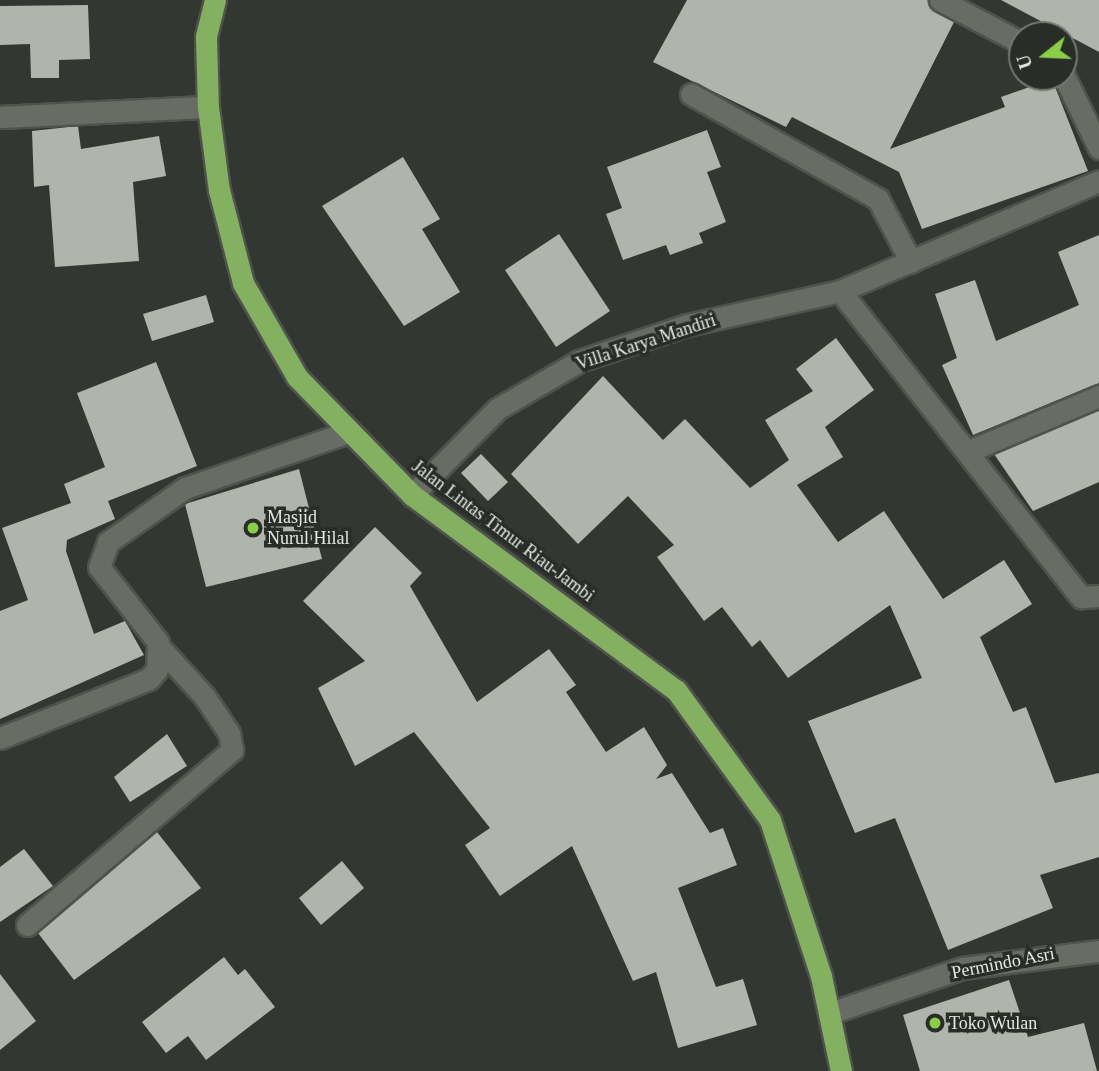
<!DOCTYPE html>
<style>
body{margin:0}
#map{position:relative;width:1099px;height:1071px;overflow:hidden;background:#333731;font-family:Georgia,serif}
div>[style]{position:absolute}
.building>*{inset:0;background:#afb4ac}
.roads{filter:drop-shadow(2px 0 #50524e) drop-shadow(-2px 0 #50524e) drop-shadow(0 2px #50524e) drop-shadow(0 -2px #50524e)}
.street>*{height:21px;margin:-10.5px;padding:0 10.5px;transform-origin:10.5px;border-radius:10.5px;background:#686c65}
.highway>*{height:21px;margin:-10.5px;padding:0 10.5px;transform-origin:10.5px;border-radius:10.5px;background:#84b15f}
.dots>*{width:19px;height:19px;translate:-50% -50%;box-sizing:border-box;border:4px solid #292d27;border-radius:50%}
span{translate:-50% -50%;white-space:nowrap;text-align:center;line-height:1.15;-webkit-text-stroke:7px #292d27;paint-order:stroke}
.street-label{font-size:18px;color:#e5e7e4}
.poi-label{font-size:18px;color:#e5e7e4}
.left{translate:0 -50%;text-align:left}
.north{position:absolute;left:1008px;top:21px;width:70px;height:70px;box-sizing:border-box;background:#292d27;border:2px solid #747773;border-radius:50%;rotate:252deg;font-size:19px;font-weight:700;line-height:28px;text-align:center;color:#e5e7e4}
.north::after{content:'';display:block;margin:auto;width:24px;height:32px;background:#8ace47;clip-path:polygon(50% 0,100% 100%,50% 72%,0 100%)}
</style>
<div id="map">
<div class="building">
<div style="clip-path:polygon(687px 0,927px 0,954px 22px,890px 149px,1005px 107px,1001px 97px,1052px 79px,1088px 171px,922px 229px,899px 172px,792px 117px,786px 127px,653px 62px)"></div>
<div style="clip-path:polygon(1001px 0,1099px 0,1099px 52px)"></div>
<div style="clip-path:polygon(88px 5px,90px 59px,59px 60px,59px 78px,31px 78px,30px 44px,0 45px,0 6px)"></div>
<div style="clip-path:polygon(78px 126px,81px 149px,159px 136px,166px 176px,133px 182px,139px 261px,55px 267px,49px 185px,34px 187px,32px 131px)"></div>
<div style="clip-path:polygon(707px 130px,721px 167px,707px 172px,726px 222px,699px 233px,703px 243px,670px 255px,666px 245px,623px 260px,606px 214px,622px 208px,607px 167px)"></div>
<div style="clip-path:polygon(403px 157px,440px 219px,422px 229px,460px 292px,404px 326px,322px 206px)"></div>
<div style="clip-path:polygon(559px 234px,610px 311px,556px 347px,505px 270px)"></div>
<div style="clip-path:polygon(1099px 235px,1099px 383px,973px 435px,942px 365px,957px 358px,935px 294px,975px 280px,996px 341px,1079px 305px,1058px 252px)"></div>
<div style="clip-path:polygon(206px 295px,214px 322px,152px 341px,143px 314px)"></div>
<div style="clip-path:polygon(836px 338px,874px 390px,825px 427px,843px 457px,797px 485px,838px 542px,884px 511px,943px 599px,1004px 560px,1032px 604px,980px 637px,1013px 712px,1026px 707px,1055px 783px,1099px 773px,1099px 857px,1040px 875px,1053px 908px,948px 950px,895px 818px,855px 833px,808px 721px,922px 678px,890px 605px,788px 678px,760px 640px,752px 647px,722px 607px,704px 621px,657px 557px,674px 545px,628px 496px,578px 544px,511px 474px,603px 376px,663px 440px,685px 419px,750px 488px,789px 460px,765px 420px,813px 391px,796px 369px)"></div>
<div style="clip-path:polygon(156px 362px,197px 466px,108px 501px,115px 519px,67px 540px,66px 551px,94px 634px,125px 621px,144px 655px,0 719px,0 611px,28px 600px,2px 528px,71px 503px,64px 484px,105px 467px,77px 393px)"></div>
<div style="clip-path:polygon(1099px 410px,1099px 482px,1033px 511px,994px 454px)"></div>
<div style="clip-path:polygon(481px 454px,508px 482px,488px 501px,461px 473px)"></div>
<div style="clip-path:polygon(299px 469px,322px 559px,206px 587px,185px 504px)"></div>
<div style="clip-path:polygon(375px 527px,422px 573px,410px 586px,477px 702px,549px 649px,576px 685px,566px 692px,606px 752px,644px 727px,667px 765px,656px 779px,672px 773px,710px 833px,723px 828px,737px 865px,678px 888px,716px 987px,743px 979px,757px 1025px,678px 1048px,656px 972px,633px 981px,572px 846px,500px 896px,465px 845px,490px 828px,414px 732px,355px 766px,318px 688px,365px 661px,303px 601px)"></div>
<div style="clip-path:polygon(167px 734px,187px 766px,130px 802px,114px 777px)"></div>
<div style="clip-path:polygon(157px 832px,201px 888px,74px 980px,38px 933px)"></div>
<div style="clip-path:polygon(24px 849px,53px 886px,0 922px,0 867px)"></div>
<div style="clip-path:polygon(342px 861px,364px 888px,321px 925px,299px 898px)"></div>
<div style="clip-path:polygon(224px 957px,238px 975px,245px 969px,275px 1007px,206px 1060px,188px 1036px,166px 1053px,142px 1022px)"></div>
<div style="clip-path:polygon(0 974px,36px 1021px,0 1050px)"></div>
<div style="clip-path:polygon(1009px 980px,1028px 1037px,1084px 1023px,1097px 1071px,920px 1071px,903px 1015px)"></div>
</div>
<div class="roads">
<div class="street">
<div style="left:940px;top:0;width:93px;rotate:27.7deg"></div>
<div style="left:1064px;top:76px;width:80px;rotate:64.1deg"></div>
<div style="left:691px;top:94px;width:214px;rotate:29.3deg"></div>
<div style="left:878px;top:199px;width:71px;rotate:62.4deg"></div>
<div style="left:0;top:117px;width:208px;rotate:-2.8deg"></div>
<div style="left:840px;top:291px;width:390px;rotate:51.8deg"></div>
<div style="left:1081px;top:597px;width:18px;rotate:-3deg"></div>
<div style="left:969px;top:451px;width:141px;rotate:-22.9deg"></div>
<div style="left:412px;top:495px;width:121px;rotate:-45.3deg"></div>
<div style="left:497px;top:409px;width:95px;rotate:-30.3deg"></div>
<div style="left:579px;top:361px;width:114px;rotate:-18.4deg"></div>
<div style="left:687px;top:325px;width:157px;rotate:-12.5deg"></div>
<div style="left:840px;top:291px;width:281px;rotate:-23deg"></div>
<div style="left:0;top:738px;width:160px;rotate:-21.6deg"></div>
<div style="left:149px;top:679px;width:13px;rotate:-51deg"></div>
<div style="left:157px;top:669px;width:27px;rotate:-88deg"></div>
<div style="left:158px;top:642px;width:95px;rotate:-128.2deg"></div>
<div style="left:99px;top:567px;width:27px;rotate:-70deg"></div>
<div style="left:108px;top:542px;width:94px;rotate:-35deg"></div>
<div style="left:185px;top:488px;width:170px;rotate:-18.9deg"></div>
<div style="left:27px;top:925px;width:270px;rotate:-40.5deg"></div>
<div style="left:232px;top:750px;width:17px;rotate:-100deg"></div>
<div style="left:229px;top:733px;width:43px;rotate:-123.7deg"></div>
<div style="left:205px;top:697px;width:64px;rotate:-132.5deg"></div>
<div style="left:830px;top:1013px;width:139px;rotate:-18.8deg"></div>
<div style="left:962px;top:968px;width:138px;rotate:-7.1deg"></div>
</div>
<div class="highway">
<div style="left:215px;top:0;width:38px;rotate:104deg"></div>
<div style="left:206px;top:37px;width:70px;rotate:88.4deg"></div>
<div style="left:208px;top:107px;width:84px;rotate:82.5deg"></div>
<div style="left:219px;top:190px;width:96px;rotate:75.5deg"></div>
<div style="left:243px;top:283px;width:108px;rotate:60.1deg"></div>
<div style="left:297px;top:377px;width:165px;rotate:45.7deg"></div>
<div style="left:412px;top:495px;width:328px;rotate:36.5deg"></div>
<div style="left:676px;top:690px;width:160px;rotate:54.1deg"></div>
<div style="left:770px;top:820px;width:164px;rotate:71.9deg"></div>
<div style="left:821px;top:976px;width:97px;rotate:78.1deg"></div>
</div>
</div>
<div class="dots">
<div style="left:253px;top:528px;background:#8ace47"></div>
<div style="left:935px;top:1023px;background:#8ace47"></div>
</div>
<div class="street-label">
<span style="left:646px;top:342px;rotate:-18deg">Villa Karya Mandiri</span>
<span style="left:503px;top:531px;rotate:37deg">Jalan Lintas Timur Riau-Jambi</span>
<span style="left:1003px;top:963px;rotate:-11deg">Permindo Asri</span>
</div>
<div class="poi-label">
<span class="left" style="left:267px;top:528px">Masjid<br>Nurul Hilal</span>
<span class="left" style="left:949px;top:1023px">Toko Wulan</span>
</div>
<div class="north">U</div>
</div>
